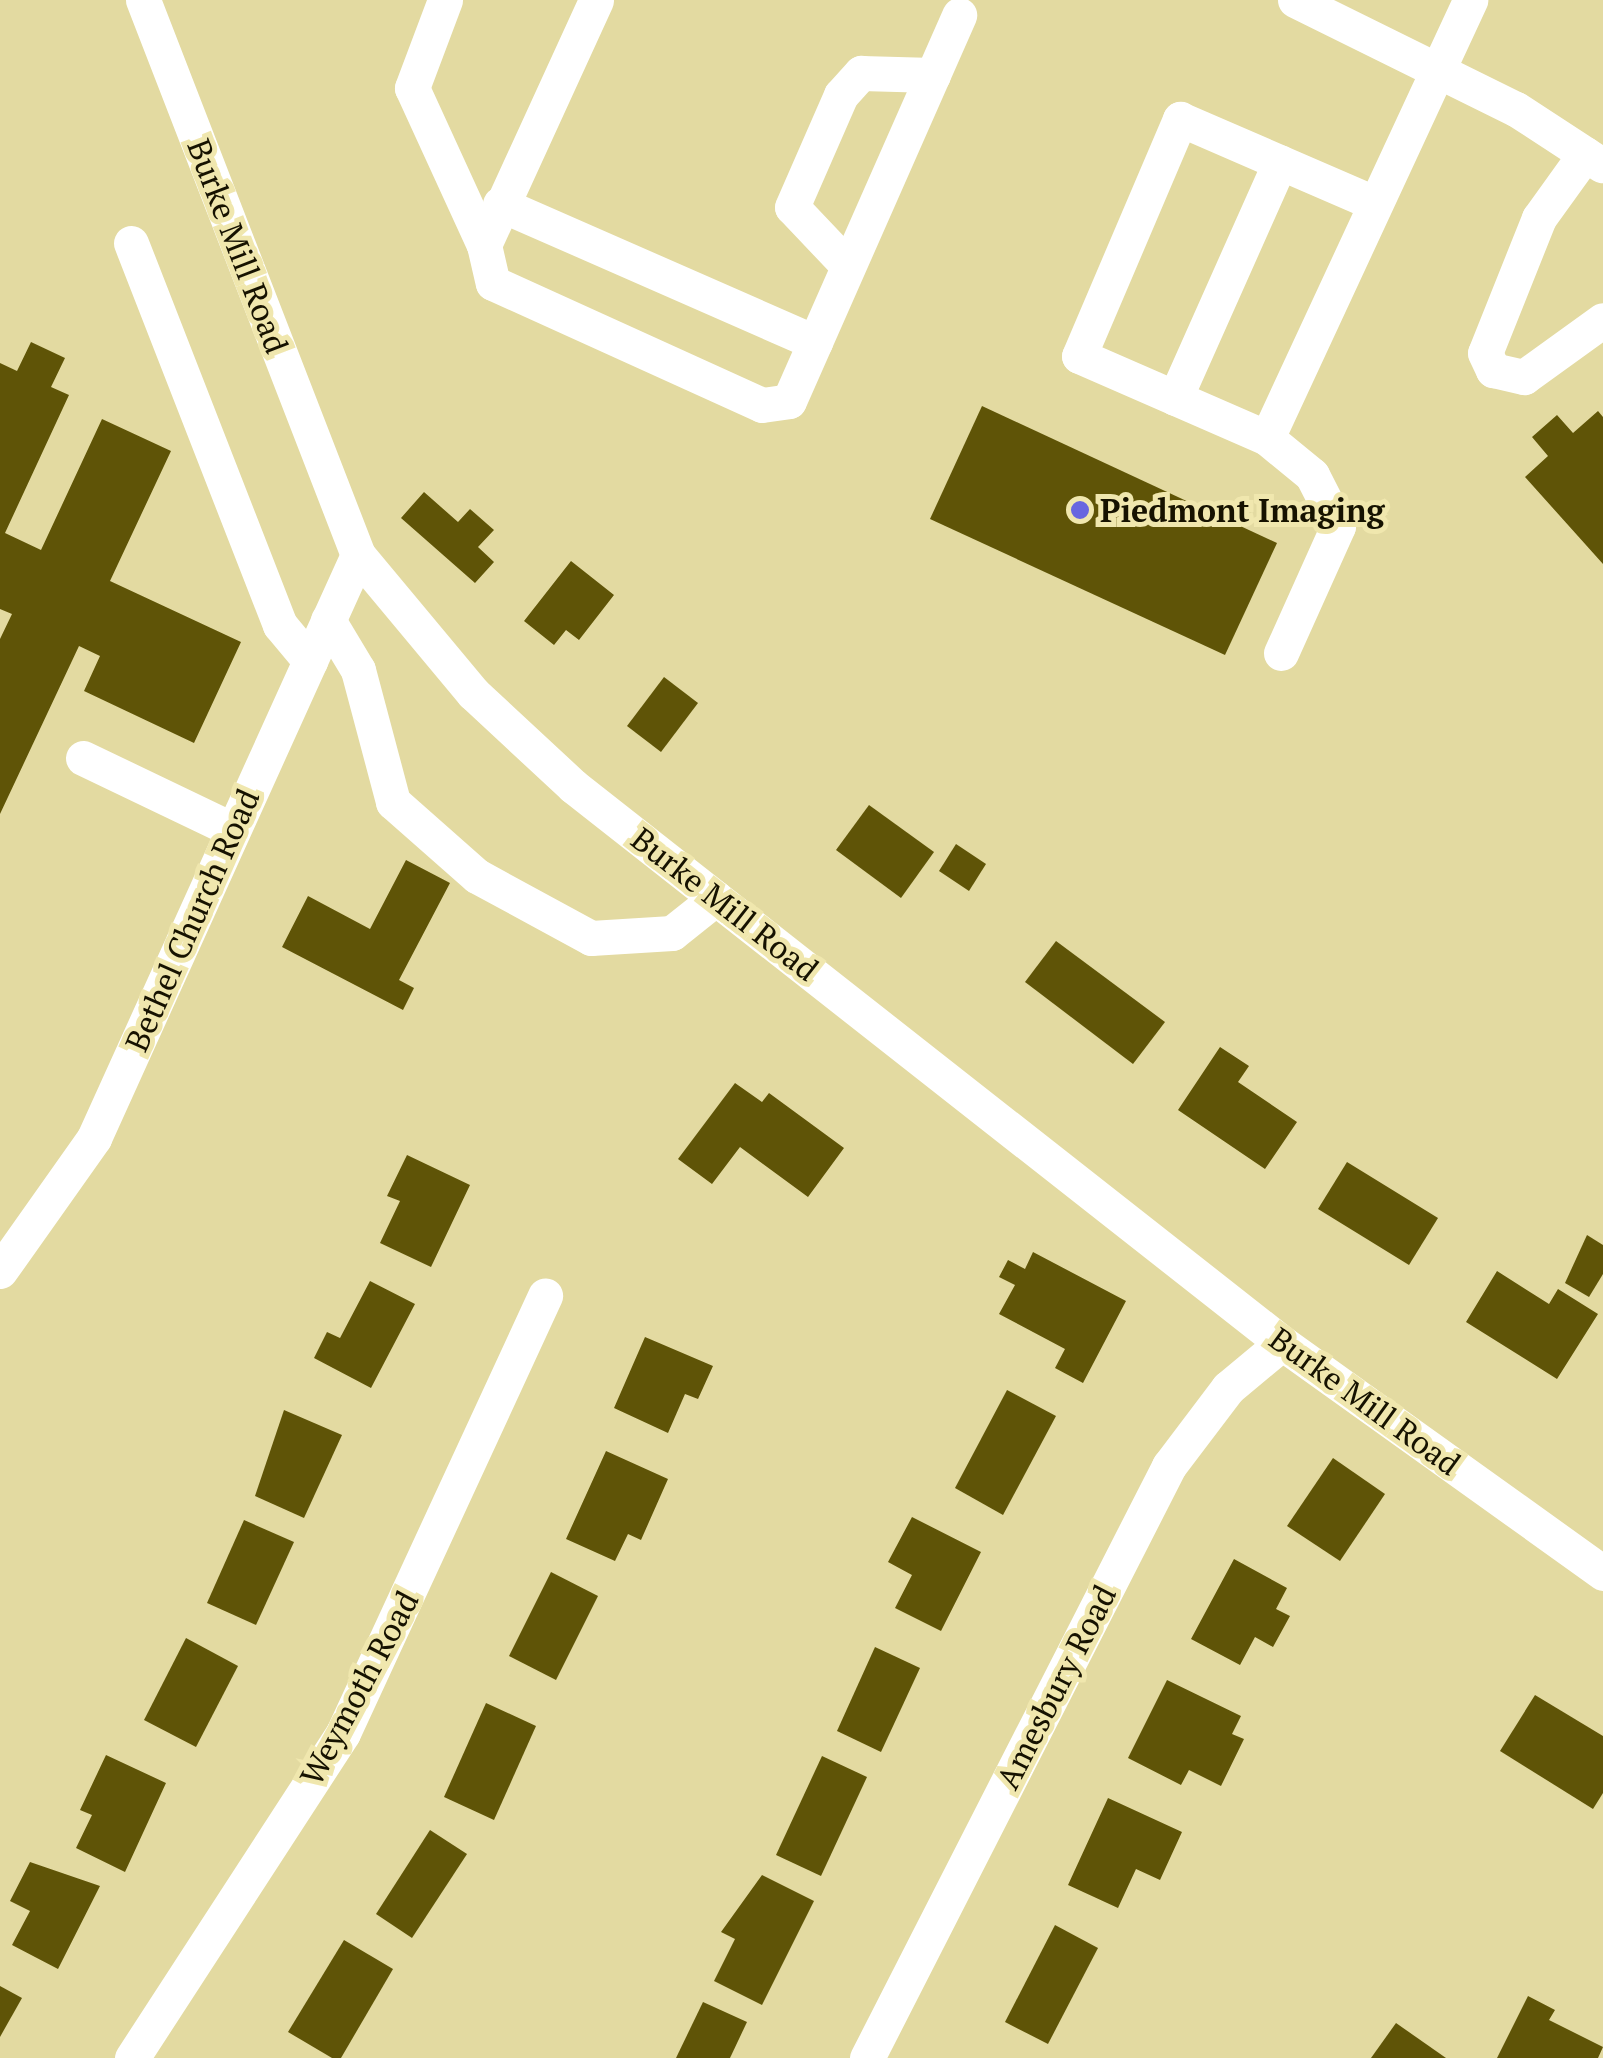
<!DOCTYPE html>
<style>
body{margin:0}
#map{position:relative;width:1603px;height:2058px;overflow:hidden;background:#e3daa1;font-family:"PT Serif",serif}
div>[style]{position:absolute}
.building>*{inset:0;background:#5f5407}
.minor>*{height:35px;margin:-17.5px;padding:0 17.5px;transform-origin:17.5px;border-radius:17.5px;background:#fff}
.dots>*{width:28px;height:28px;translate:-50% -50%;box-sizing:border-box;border:5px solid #f0e7ae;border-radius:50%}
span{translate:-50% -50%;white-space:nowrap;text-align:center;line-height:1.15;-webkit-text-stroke:10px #f0e7ae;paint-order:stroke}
.street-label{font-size:32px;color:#161200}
.poi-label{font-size:32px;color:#161200;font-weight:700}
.left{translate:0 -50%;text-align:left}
</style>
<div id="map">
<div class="building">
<div style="clip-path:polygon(31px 342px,65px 358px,51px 387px,69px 395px,5px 533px,41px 550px,102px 419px,171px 451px,110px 581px,241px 642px,194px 743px,84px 691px,100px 656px,79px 646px,0 814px,0 639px,12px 614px,0 609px,0 363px,17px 371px)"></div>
<div style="clip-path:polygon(982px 406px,1277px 543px,1225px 655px,930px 519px)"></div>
<div style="clip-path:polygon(1598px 411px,1603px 417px,1603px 564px,1525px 477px,1548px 456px,1532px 437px,1557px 415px,1573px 433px)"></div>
<div style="clip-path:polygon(424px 492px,458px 522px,470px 509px,494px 530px,478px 547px,494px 562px,475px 583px,401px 518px)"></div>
<div style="clip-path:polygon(571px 561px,614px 595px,579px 640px,566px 630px,554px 645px,524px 621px)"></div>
<div style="clip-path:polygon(664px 677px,698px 703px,661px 752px,627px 726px)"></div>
<div style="clip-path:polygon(869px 805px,934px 852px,901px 898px,836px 850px)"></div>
<div style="clip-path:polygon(956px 844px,986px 864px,969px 891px,939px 871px)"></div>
<div style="clip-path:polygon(406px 860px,450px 883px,399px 980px,414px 988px,403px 1010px,282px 947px,308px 896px,370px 929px)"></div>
<div style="clip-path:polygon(1056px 941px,1165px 1022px,1133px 1064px,1025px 982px)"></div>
<div style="clip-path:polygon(1220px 1047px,1249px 1066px,1238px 1082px,1297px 1122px,1265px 1169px,1178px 1110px)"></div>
<div style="clip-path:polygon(735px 1083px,762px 1102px,769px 1093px,844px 1148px,808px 1197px,740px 1147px,712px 1184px,678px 1159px)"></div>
<div style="clip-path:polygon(407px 1155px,470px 1185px,431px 1267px,380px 1243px,400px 1201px,387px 1196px)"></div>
<div style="clip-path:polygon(1347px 1162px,1438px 1218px,1409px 1265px,1318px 1209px)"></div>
<div style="clip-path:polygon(1587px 1235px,1603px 1245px,1603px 1274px,1589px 1297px,1565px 1283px)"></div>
<div style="clip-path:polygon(1033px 1252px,1126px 1301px,1083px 1383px,1055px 1368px,1065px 1349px,999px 1314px,1015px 1285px,999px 1277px,1008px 1260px,1025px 1269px)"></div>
<div style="clip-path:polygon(1497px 1271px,1549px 1304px,1558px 1289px,1598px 1314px,1557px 1379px,1466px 1322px)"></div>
<div style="clip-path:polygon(370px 1281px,415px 1304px,371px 1388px,314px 1358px,327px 1332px,340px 1338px)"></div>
<div style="clip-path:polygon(645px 1337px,713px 1366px,698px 1399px,685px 1394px,668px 1433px,614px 1408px)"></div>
<div style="clip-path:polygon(1007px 1390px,1056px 1416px,1003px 1515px,955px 1488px)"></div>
<div style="clip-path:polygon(284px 1410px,342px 1435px,304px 1518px,255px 1496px)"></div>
<div style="clip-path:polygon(606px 1451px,668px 1479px,641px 1540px,628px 1534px,615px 1561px,566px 1539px)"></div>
<div style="clip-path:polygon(1333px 1458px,1385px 1494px,1340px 1561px,1287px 1526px)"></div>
<div style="clip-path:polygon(912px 1517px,981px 1552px,941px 1631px,895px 1608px,912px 1575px,888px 1562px)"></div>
<div style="clip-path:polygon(244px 1520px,294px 1542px,256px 1625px,207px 1603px)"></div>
<div style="clip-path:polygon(1234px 1559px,1287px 1588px,1276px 1609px,1290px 1616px,1273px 1647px,1255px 1637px,1240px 1665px,1191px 1639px)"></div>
<div style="clip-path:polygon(551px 1572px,598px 1596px,556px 1680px,509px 1656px)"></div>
<div style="clip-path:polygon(186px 1638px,238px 1666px,196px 1747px,144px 1720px)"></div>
<div style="clip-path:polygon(875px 1647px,920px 1668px,881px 1752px,837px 1731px)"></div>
<div style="clip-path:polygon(1167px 1680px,1241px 1716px,1232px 1734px,1244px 1739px,1221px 1786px,1189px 1770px,1181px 1785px,1128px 1758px)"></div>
<div style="clip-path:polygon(1535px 1695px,1603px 1736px,1603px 1793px,1593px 1809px,1500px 1751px)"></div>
<div style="clip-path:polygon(486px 1703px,536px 1726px,494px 1820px,444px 1797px)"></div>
<div style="clip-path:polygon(106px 1755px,166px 1783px,125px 1872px,76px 1848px,92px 1815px,80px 1810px)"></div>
<div style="clip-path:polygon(822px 1756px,867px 1777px,821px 1876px,776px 1855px)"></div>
<div style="clip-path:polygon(1108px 1798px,1182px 1832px,1160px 1880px,1136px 1869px,1118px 1908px,1068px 1885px)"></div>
<div style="clip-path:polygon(430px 1830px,467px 1854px,412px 1938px,376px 1914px)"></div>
<div style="clip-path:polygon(30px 1862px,100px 1886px,58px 1969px,12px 1945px,30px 1911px,10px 1901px)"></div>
<div style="clip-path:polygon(762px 1875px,814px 1901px,762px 2005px,714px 1981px,735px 1939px,721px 1932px)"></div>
<div style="clip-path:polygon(1055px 1925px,1098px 1948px,1048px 2044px,1005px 2022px)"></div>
<div style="clip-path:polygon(344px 1940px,393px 1969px,341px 2058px,332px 2058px,288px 2032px)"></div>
<div style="clip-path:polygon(0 1986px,22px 1998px,0 2037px)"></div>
<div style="clip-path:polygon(1528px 1996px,1555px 2010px,1549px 2020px,1603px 2047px,1598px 2058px,1497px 2058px)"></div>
<div style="clip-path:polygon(703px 2002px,747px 2022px,730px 2058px,676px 2058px)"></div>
<div style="clip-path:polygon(1396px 2023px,1446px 2058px,1371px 2058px)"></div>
</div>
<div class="minor">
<div style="left:143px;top:0;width:595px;rotate:68.82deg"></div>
<div style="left:358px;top:555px;width:180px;rotate:50.2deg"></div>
<div style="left:473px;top:693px;width:137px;rotate:42.9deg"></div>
<div style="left:573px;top:786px;width:902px;rotate:38.15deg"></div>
<div style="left:1282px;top:1343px;width:395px;rotate:35.6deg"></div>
<div style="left:445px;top:0;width:94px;rotate:110.6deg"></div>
<div style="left:412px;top:88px;width:173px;rotate:65.4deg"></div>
<div style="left:484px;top:245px;width:269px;rotate:-65.4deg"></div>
<div style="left:1295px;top:0;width:246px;rotate:26.3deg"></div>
<div style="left:1516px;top:109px;width:103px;rotate:33.1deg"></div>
<div style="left:1585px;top:154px;width:79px;rotate:125.7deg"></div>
<div style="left:1539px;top:218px;width:145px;rotate:111.8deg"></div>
<div style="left:1485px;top:353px;width:19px;rotate:65deg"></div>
<div style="left:1493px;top:370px;width:32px;rotate:13deg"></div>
<div style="left:1524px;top:377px;width:97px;rotate:-35.8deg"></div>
<div style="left:500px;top:204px;width:344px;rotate:23.7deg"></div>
<div style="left:131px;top:243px;width:410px;rotate:68.7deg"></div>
<div style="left:280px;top:625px;width:47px;rotate:50.2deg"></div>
<div style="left:484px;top:245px;width:39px;rotate:77deg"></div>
<div style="left:493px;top:283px;width:295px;rotate:24.4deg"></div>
<div style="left:762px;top:405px;width:27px;rotate:-8deg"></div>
<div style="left:789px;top:401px;width:422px;rotate:-66.2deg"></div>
<div style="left:848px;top:266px;width:81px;rotate:-133.5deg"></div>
<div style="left:792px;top:207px;width:122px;rotate:-66.4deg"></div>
<div style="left:841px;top:95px;width:30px;rotate:-48deg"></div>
<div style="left:861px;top:73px;width:72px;rotate:1.6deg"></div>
<div style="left:1175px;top:398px;width:258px;rotate:-66deg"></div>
<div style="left:1267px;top:438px;width:205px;rotate:-156.4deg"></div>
<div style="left:1079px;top:356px;width:258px;rotate:-66.9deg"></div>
<div style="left:1180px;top:119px;width:209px;rotate:23.4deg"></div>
<div style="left:328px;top:620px;width:58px;rotate:59deg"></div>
<div style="left:358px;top:670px;width:137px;rotate:75.1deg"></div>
<div style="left:393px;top:802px;width:112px;rotate:41.4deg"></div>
<div style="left:477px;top:876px;width:130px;rotate:28.5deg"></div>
<div style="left:591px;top:938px;width:81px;rotate:-3.5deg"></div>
<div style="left:672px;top:933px;width:56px;rotate:-38.5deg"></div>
<div style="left:1281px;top:653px;width:139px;rotate:-65.8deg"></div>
<div style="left:1338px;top:526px;width:57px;rotate:-117deg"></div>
<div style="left:1312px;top:475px;width:58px;rotate:-140.6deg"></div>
<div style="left:1267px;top:438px;width:483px;rotate:-65.1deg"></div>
<div style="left:83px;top:758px;width:166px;rotate:25.6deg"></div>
<div style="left:0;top:1271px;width:163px;rotate:-54.7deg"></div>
<div style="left:94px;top:1138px;width:640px;rotate:-65.64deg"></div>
<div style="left:132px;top:2058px;width:387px;rotate:-57deg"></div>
<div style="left:343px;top:1733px;width:482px;rotate:-65.2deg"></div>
<div style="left:867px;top:2058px;width:665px;rotate:-62.97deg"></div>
<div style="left:1169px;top:1466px;width:98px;rotate:-52.9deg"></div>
<div style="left:1228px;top:1388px;width:70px;rotate:-39.8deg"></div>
</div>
<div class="dots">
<div style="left:1080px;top:510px;background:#6866e0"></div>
</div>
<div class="street-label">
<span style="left:238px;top:246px;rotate:69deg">Burke Mill Road</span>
<span style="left:725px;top:904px;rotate:38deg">Burke Mill Road</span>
<span style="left:192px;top:920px;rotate:-66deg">Bethel Church Road</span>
<span style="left:1365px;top:1401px;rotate:36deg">Burke Mill Road</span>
<span style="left:1056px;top:1687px;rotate:-63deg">Amesbury Road</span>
<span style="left:359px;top:1688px;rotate:-62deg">Weymoth Road</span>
</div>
<div class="poi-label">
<span class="left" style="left:1100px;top:510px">Piedmont Imaging</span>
</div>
</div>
